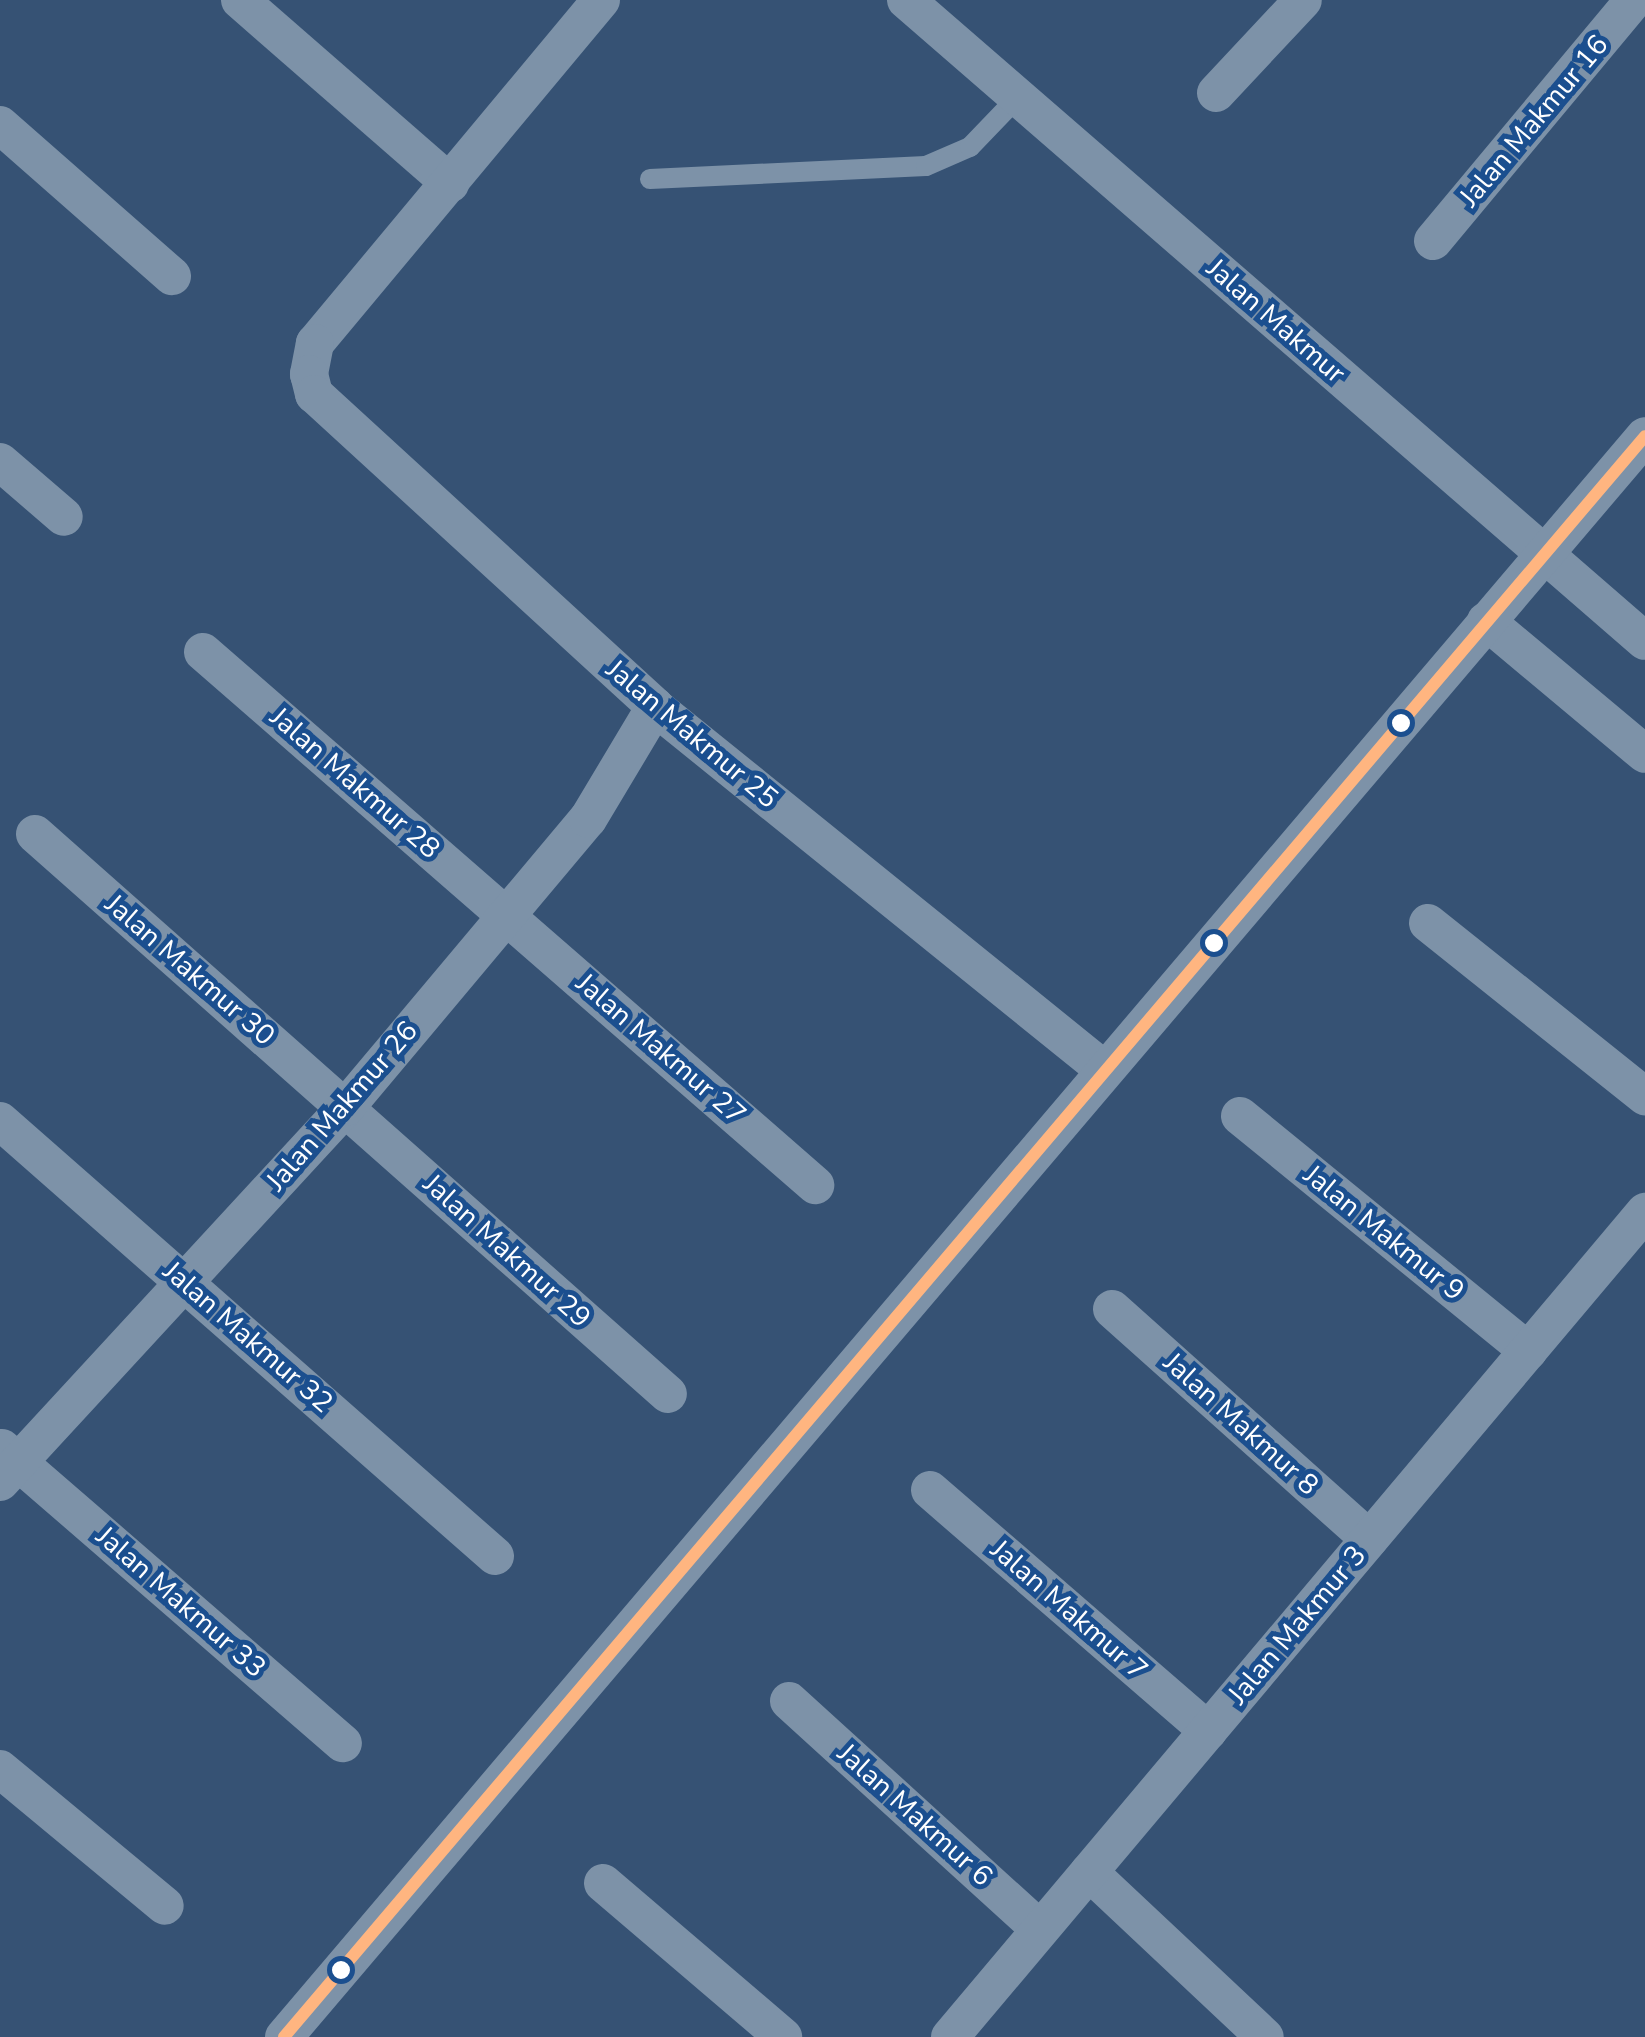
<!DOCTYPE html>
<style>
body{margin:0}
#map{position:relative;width:1645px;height:2037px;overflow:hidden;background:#365274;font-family:"Nunito Sans",sans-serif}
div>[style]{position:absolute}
.service>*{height:20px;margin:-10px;padding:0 10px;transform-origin:10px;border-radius:10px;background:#7d92a8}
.minor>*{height:38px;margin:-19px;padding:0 19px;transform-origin:19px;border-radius:19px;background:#7d92a8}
.bus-1>*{height:12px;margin:-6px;padding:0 6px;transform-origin:6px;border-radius:6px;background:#ffb580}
.dots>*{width:28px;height:28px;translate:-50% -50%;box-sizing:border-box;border:5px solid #1b4f8f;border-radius:50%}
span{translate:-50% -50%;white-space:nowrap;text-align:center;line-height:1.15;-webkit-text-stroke:10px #1b4f8f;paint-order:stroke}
.street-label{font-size:28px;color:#fff}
</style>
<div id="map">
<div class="service">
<div style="left:650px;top:179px;width:276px;rotate:-2.7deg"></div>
<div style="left:926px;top:166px;width:48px;rotate:-23.4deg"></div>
<div style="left:970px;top:147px;width:69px;rotate:-46.2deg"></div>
</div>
<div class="minor">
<div style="left:240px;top:0;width:279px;rotate:41.1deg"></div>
<div style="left:601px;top:0;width:447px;rotate:129.8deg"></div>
<div style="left:315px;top:343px;width:32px;rotate:101deg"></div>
<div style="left:309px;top:374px;width:21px;rotate:76deg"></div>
<div style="left:314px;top:394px;width:463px;rotate:42.5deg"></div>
<div style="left:655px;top:707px;width:575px;rotate:38.92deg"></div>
<div style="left:906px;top:0;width:978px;rotate:40.94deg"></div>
<div style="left:1216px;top:93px;width:127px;rotate:-46.9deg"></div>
<div style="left:0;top:125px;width:229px;rotate:41.3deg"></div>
<div style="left:1433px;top:241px;width:314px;rotate:-50.2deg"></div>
<div style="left:0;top:462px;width:84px;rotate:40.7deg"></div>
<div style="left:1486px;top:621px;width:207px;rotate:39.9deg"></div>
<div style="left:203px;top:652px;width:812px;rotate:41.05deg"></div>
<div style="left:35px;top:834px;width:845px;rotate:41.5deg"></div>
<div style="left:1428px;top:923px;width:278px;rotate:38.6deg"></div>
<div style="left:1240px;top:1116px;width:372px;rotate:39.2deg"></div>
<div style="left:0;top:1121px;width:659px;rotate:41.31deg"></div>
<div style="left:1112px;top:1309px;width:345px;rotate:41.8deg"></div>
<div style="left:2px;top:1448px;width:451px;rotate:40.9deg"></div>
<div style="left:0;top:1482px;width:510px;rotate:-47.3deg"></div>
<div style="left:346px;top:1107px;width:376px;rotate:-50deg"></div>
<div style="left:588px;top:819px;width:131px;rotate:-59.1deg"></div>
<div style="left:930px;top:1490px;width:368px;rotate:40.9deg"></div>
<div style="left:789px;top:1701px;width:339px;rotate:42.3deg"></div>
<div style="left:0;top:1769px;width:214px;rotate:39.7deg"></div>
<div style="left:1089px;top:1872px;width:241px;rotate:43.2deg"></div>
<div style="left:603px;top:1883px;width:237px;rotate:40.5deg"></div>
<div style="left:284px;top:2037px;width:2101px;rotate:-49.63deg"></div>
<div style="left:950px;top:2037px;width:1079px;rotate:-49.89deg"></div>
</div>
<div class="bus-1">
<div style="left:284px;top:2037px;width:2101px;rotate:-49.63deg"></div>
</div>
<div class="dots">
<div style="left:1401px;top:723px;background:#fff"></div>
<div style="left:1214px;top:943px;background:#fff"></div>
<div style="left:341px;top:1970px;background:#fff"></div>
</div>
<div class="street-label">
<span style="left:1534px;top:121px;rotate:-50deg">Jalan Makmur 16</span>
<span style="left:1276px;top:321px;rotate:41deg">Jalan Makmur</span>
<span style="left:692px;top:734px;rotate:40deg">Jalan Makmur 25</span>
<span style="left:355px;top:783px;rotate:41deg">Jalan Makmur 28</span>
<span style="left:190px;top:970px;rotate:41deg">Jalan Makmur 30</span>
<span style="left:661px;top:1049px;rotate:41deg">Jalan Makmur 27</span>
<span style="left:342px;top:1106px;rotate:-49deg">Jalan Makmur 26</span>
<span style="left:1384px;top:1233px;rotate:39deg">Jalan Makmur 9</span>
<span style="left:507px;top:1251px;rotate:42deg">Jalan Makmur 29</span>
<span style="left:248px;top:1337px;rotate:41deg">Jalan Makmur 32</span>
<span style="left:1241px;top:1424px;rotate:42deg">Jalan Makmur 8</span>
<span style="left:181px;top:1602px;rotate:41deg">Jalan Makmur 33</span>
<span style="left:1069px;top:1610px;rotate:41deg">Jalan Makmur 7</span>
<span style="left:1297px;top:1625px;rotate:-50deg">Jalan Makmur 3</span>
<span style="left:915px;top:1815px;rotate:42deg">Jalan Makmur 6</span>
</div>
</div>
